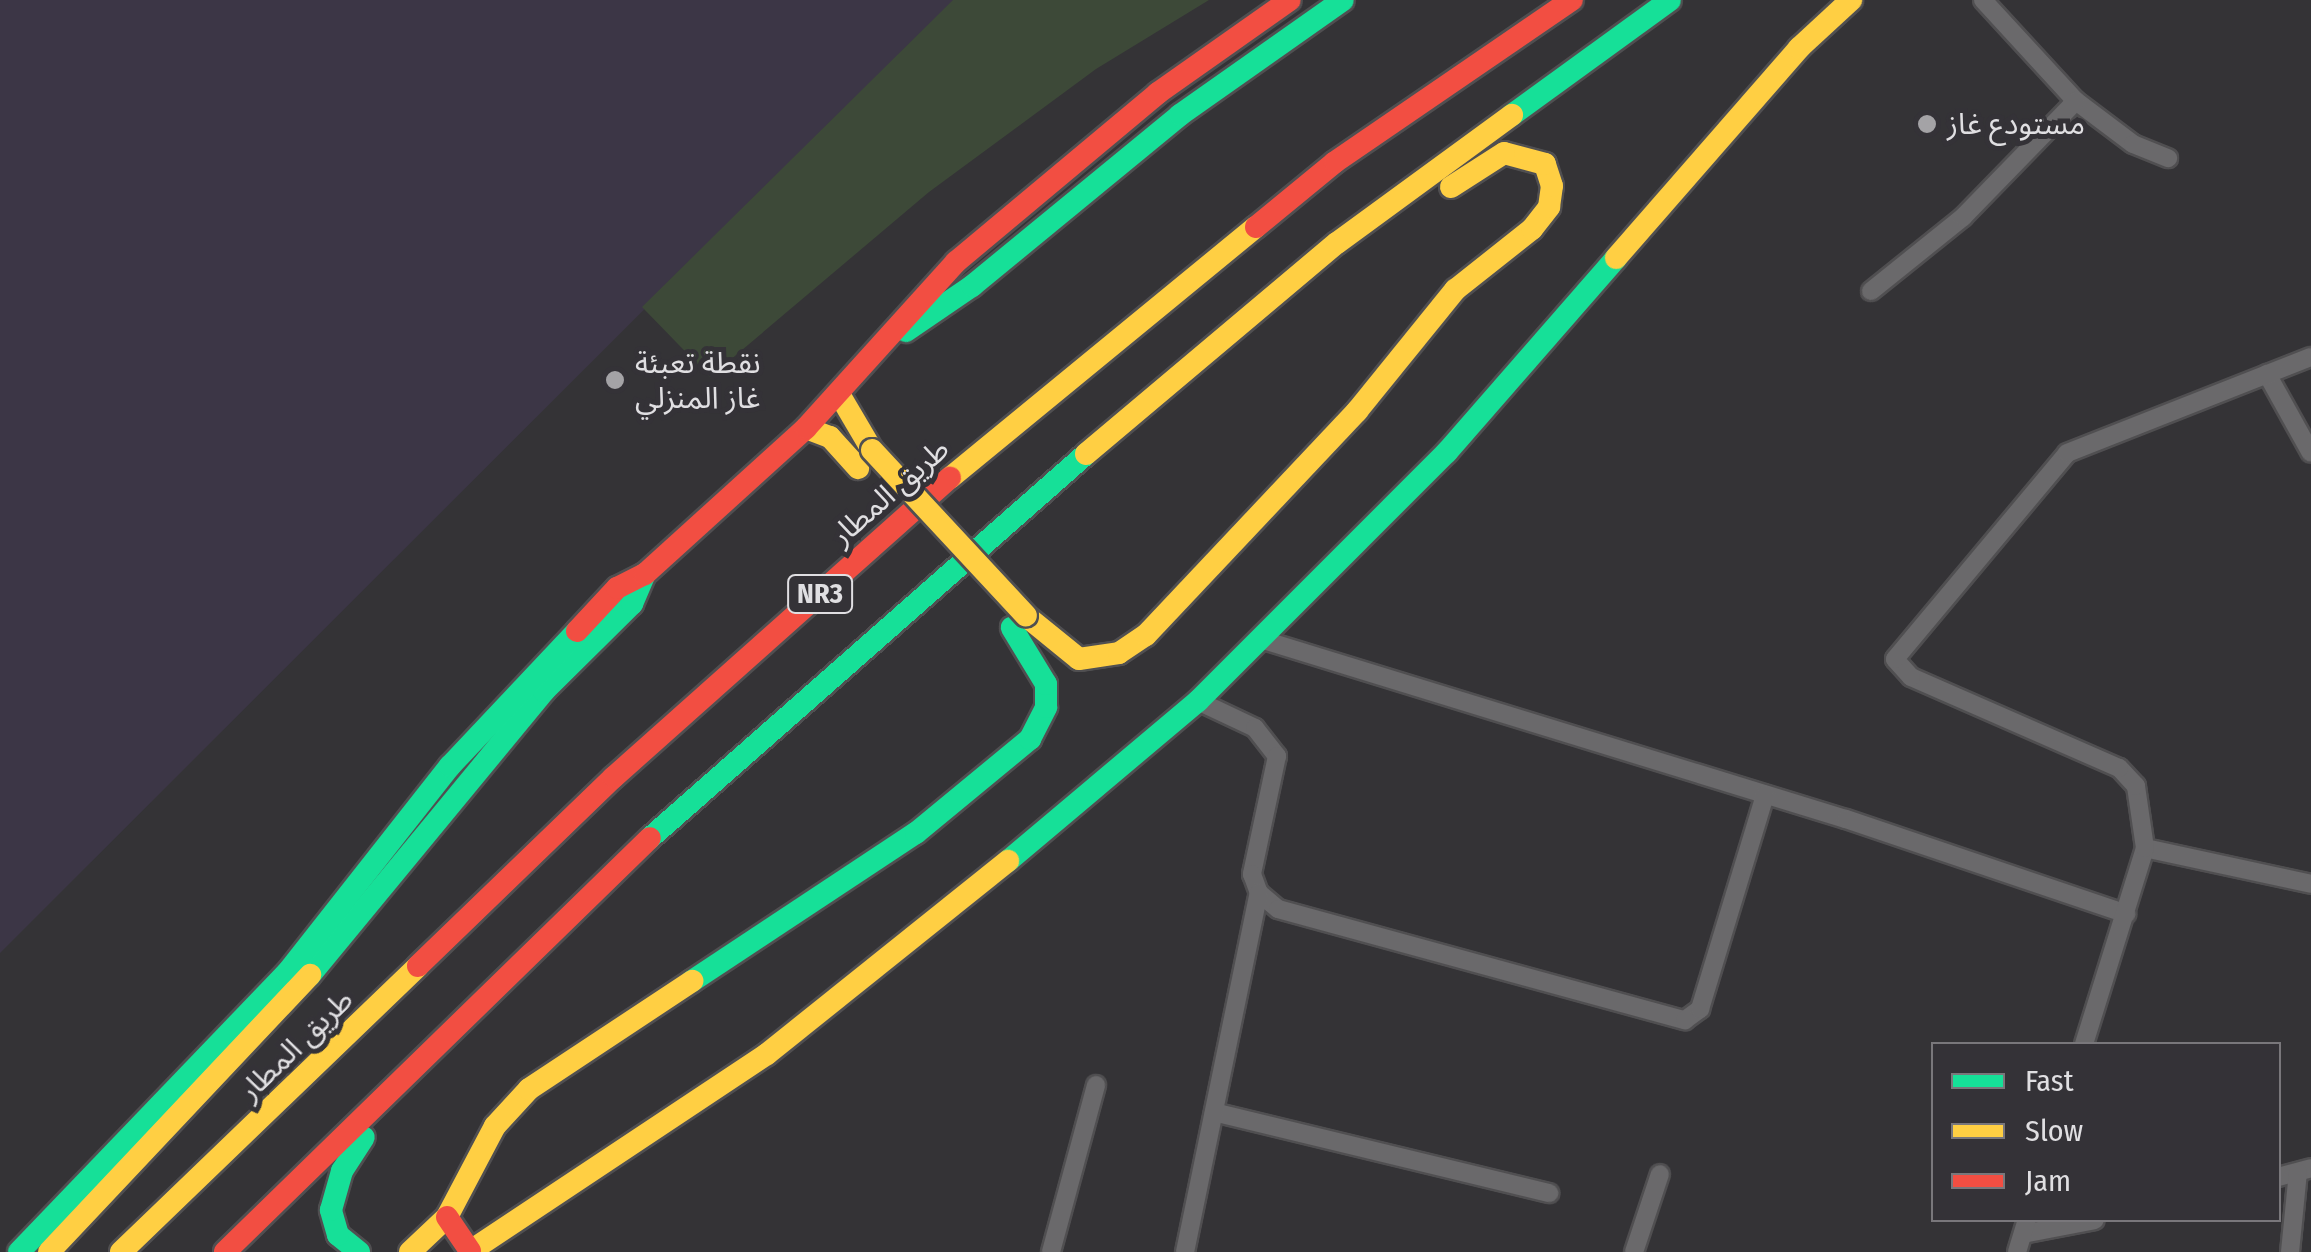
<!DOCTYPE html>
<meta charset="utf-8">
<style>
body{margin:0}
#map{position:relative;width:2311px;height:1252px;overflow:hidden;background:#343336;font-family:"Fira Sans Condensed","Noto Sans Arabic",sans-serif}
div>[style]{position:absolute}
.industrial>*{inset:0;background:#3c3646}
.green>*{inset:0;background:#3d4938}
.roads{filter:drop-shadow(2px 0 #504f51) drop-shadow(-2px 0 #504f51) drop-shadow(0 2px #504f51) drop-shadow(0 -2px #504f51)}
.street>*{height:18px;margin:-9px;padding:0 9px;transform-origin:9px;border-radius:9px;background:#6a696b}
.fast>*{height:22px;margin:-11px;padding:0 11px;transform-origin:11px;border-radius:11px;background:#16e098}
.slow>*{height:22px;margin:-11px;padding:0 11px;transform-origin:11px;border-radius:11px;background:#ffcf43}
.jam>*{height:22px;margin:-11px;padding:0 11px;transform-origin:11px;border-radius:11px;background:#f24e42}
.bridges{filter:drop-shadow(2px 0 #504f51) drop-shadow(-2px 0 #504f51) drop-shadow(0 2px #504f51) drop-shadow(0 -2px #504f51)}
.slow-bridge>*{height:22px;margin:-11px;padding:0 11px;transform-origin:11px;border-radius:11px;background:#ffcf43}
.dots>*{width:28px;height:28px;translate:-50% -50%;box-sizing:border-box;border:5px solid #343237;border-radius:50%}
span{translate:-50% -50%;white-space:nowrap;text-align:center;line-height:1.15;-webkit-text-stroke:10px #343237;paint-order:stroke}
.shield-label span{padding:2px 8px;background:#343237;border:2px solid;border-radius:8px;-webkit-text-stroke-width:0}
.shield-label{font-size:28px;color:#e0dfe2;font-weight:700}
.poi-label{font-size:30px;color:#e0dfe2}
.left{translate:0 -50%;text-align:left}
.street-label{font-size:30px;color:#e0dfe2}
.legend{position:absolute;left:1931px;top:1042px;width:350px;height:180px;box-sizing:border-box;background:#343237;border:2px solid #79777b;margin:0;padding:12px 18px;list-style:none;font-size:30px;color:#e0dfe2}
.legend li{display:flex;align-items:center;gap:20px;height:50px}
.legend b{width:50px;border:2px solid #79777b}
</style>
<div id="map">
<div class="industrial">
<div style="clip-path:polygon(0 0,954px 0,0 953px)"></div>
</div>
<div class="green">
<div style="clip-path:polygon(953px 0,1209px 0,1096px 69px,929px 192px,710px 377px,642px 307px)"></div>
</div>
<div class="roads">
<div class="street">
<div style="left:1983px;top:0;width:137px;rotate:47.4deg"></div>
<div style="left:2076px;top:101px;width:71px;rotate:37deg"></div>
<div style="left:2133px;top:144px;width:38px;rotate:22deg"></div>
<div style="left:1871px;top:291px;width:118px;rotate:-38.8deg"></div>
<div style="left:1963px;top:217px;width:162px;rotate:-45.8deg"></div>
<div style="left:2267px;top:374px;width:90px;rotate:60.9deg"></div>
<div style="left:1260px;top:639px;width:613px;rotate:17.08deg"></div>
<div style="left:1846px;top:819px;width:296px;rotate:18.7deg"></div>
<div style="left:1198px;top:701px;width:63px;rotate:25.3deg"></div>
<div style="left:1255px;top:728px;width:36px;rotate:52deg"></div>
<div style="left:1277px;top:756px;width:121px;rotate:102deg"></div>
<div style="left:1252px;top:874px;width:20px;rotate:70deg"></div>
<div style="left:1259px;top:893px;width:25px;rotate:40deg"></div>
<div style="left:1278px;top:909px;width:422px;rotate:15.3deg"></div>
<div style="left:1685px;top:1020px;width:19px;rotate:-36deg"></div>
<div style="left:1700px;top:1009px;width:224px;rotate:-73.1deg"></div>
<div style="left:2145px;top:848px;width:170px;rotate:12.2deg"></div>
<div style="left:2084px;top:1044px;width:205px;rotate:-72.7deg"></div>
<div style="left:2145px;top:848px;width:63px;rotate:-98.3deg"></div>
<div style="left:2136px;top:786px;width:25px;rotate:-133deg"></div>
<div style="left:2119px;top:768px;width:227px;rotate:-156.4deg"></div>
<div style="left:1911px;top:677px;width:24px;rotate:-132deg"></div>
<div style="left:1895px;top:659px;width:268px;rotate:-50.1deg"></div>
<div style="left:2067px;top:453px;width:262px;rotate:-21.5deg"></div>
<div style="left:1214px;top:1112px;width:345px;rotate:13.6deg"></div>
<div style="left:2278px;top:1177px;width:34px;rotate:-15deg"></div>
<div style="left:2023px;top:1234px;width:73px;rotate:-11deg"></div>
<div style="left:1051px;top:1252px;width:173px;rotate:-74.9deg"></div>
<div style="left:1185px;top:1252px;width:367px;rotate:-78.4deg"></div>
<div style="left:1634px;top:1252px;width:82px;rotate:-71.6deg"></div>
<div style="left:2017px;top:1252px;width:34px;rotate:-73deg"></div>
<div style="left:2290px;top:1252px;width:80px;rotate:-84.3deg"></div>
</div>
<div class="fast">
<div style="left:1512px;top:115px;width:195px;rotate:-36deg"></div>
<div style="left:906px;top:331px;width:80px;rotate:-34.3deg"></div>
<div style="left:972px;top:286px;width:269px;rotate:-39.4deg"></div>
<div style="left:1180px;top:115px;width:199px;rotate:-35.2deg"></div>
<div style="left:650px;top:838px;width:581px;rotate:-41.37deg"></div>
<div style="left:1008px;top:861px;width:248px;rotate:-40.1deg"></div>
<div style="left:1198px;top:701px;width:352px;rotate:-45deg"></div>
<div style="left:1447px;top:452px;width:257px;rotate:-48.9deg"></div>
<div style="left:310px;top:975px;width:368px;rotate:-50.5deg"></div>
<div style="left:544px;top:691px;width:124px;rotate:-44.7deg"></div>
<div style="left:632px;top:604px;width:33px;rotate:-67deg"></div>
<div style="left:692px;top:981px;width:268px;rotate:-33.5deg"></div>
<div style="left:916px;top:833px;width:148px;rotate:-39.5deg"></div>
<div style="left:1030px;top:739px;width:36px;rotate:-63deg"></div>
<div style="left:1046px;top:707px;width:23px;rotate:-90deg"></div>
<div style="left:1046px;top:684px;width:66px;rotate:-121.3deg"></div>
<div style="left:19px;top:1252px;width:387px;rotate:-46.2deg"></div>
<div style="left:287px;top:973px;width:263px;rotate:-51.8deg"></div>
<div style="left:450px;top:766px;width:185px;rotate:-46.7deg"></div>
<div style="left:359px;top:1252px;width:27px;rotate:-141deg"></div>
<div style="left:338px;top:1235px;width:26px;rotate:-106deg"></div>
<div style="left:331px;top:1210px;width:41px;rotate:-74.2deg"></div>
<div style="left:342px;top:1171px;width:40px;rotate:-57.1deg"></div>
</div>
<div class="slow">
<div style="left:1616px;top:258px;width:279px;rotate:-48.9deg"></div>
<div style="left:1799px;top:48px;width:71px;rotate:-42.7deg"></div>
<div style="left:839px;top:394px;width:65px;rotate:59.5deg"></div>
<div style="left:806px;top:428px;width:26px;rotate:21deg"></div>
<div style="left:830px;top:437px;width:42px;rotate:47.9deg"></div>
<div style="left:1086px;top:454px;width:328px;rotate:-40.1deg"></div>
<div style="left:1337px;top:243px;width:217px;rotate:-36.2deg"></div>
<div style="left:950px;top:478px;width:396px;rotate:-39.4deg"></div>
<div style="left:1026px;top:616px;width:68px;rotate:39.1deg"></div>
<div style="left:1079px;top:659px;width:40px;rotate:-8.5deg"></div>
<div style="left:1119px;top:653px;width:32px;rotate:-34deg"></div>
<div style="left:1146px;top:635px;width:308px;rotate:-46.7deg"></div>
<div style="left:1357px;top:411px;width:156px;rotate:-51deg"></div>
<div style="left:1455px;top:290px;width:98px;rotate:-38.4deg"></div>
<div style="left:1532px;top:229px;width:28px;rotate:-52deg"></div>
<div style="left:1549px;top:207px;width:21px;rotate:-82deg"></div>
<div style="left:1552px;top:186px;width:23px;rotate:-108deg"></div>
<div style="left:1545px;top:164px;width:42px;rotate:-165deg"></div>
<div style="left:1504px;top:153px;width:63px;rotate:147.3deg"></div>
<div style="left:49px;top:1252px;width:381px;rotate:-46.7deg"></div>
<div style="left:121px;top:1252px;width:412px;rotate:-43.9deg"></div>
<div style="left:410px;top:1252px;width:51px;rotate:-43.4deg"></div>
<div style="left:447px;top:1217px;width:103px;rotate:-62.2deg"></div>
<div style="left:495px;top:1126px;width:50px;rotate:-47.4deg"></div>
<div style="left:529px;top:1089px;width:196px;rotate:-33.5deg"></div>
<div style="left:469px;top:1252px;width:358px;rotate:-33.6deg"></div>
<div style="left:767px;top:1054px;width:309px;rotate:-38.7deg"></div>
</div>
<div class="jam">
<div style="left:1256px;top:227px;width:102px;rotate:-39.4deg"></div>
<div style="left:1335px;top:162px;width:287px;rotate:-34.4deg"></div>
<div style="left:577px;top:631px;width:59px;rotate:-47.1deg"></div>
<div style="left:617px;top:588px;width:31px;rotate:-27deg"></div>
<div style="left:645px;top:574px;width:217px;rotate:-42.2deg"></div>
<div style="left:806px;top:428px;width:224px;rotate:-47.9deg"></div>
<div style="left:956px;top:262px;width:263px;rotate:-39.9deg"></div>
<div style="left:1158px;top:93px;width:161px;rotate:-35.2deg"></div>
<div style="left:418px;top:966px;width:272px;rotate:-44deg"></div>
<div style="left:614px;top:777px;width:450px;rotate:-41.7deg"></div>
<div style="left:447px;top:1217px;width:41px;rotate:55.9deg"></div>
<div style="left:225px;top:1252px;width:593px;rotate:-44.25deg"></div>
</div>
</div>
<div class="bridges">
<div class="slow-bridge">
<div style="left:872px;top:450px;width:226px;rotate:47.1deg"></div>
</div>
</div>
<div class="dots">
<div style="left:1927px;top:124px;background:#a4a3a6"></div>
<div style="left:615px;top:380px;background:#a4a3a6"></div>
</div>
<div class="shield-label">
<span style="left:820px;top:594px">NR3</span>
</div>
<div class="poi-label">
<span class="left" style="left:1947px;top:124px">مستودع غاز</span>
<span class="left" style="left:635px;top:380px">نقطة تعبئة<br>غاز المنزلي</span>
</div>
<div class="street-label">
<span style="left:890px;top:492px;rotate:-41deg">طريق المطار</span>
<span style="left:296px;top:1045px;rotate:-44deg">طريق المطار</span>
</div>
<ul class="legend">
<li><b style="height:12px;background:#16e098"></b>Fast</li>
<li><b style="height:12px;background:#ffcf43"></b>Slow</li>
<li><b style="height:12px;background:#f24e42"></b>Jam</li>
</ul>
</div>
